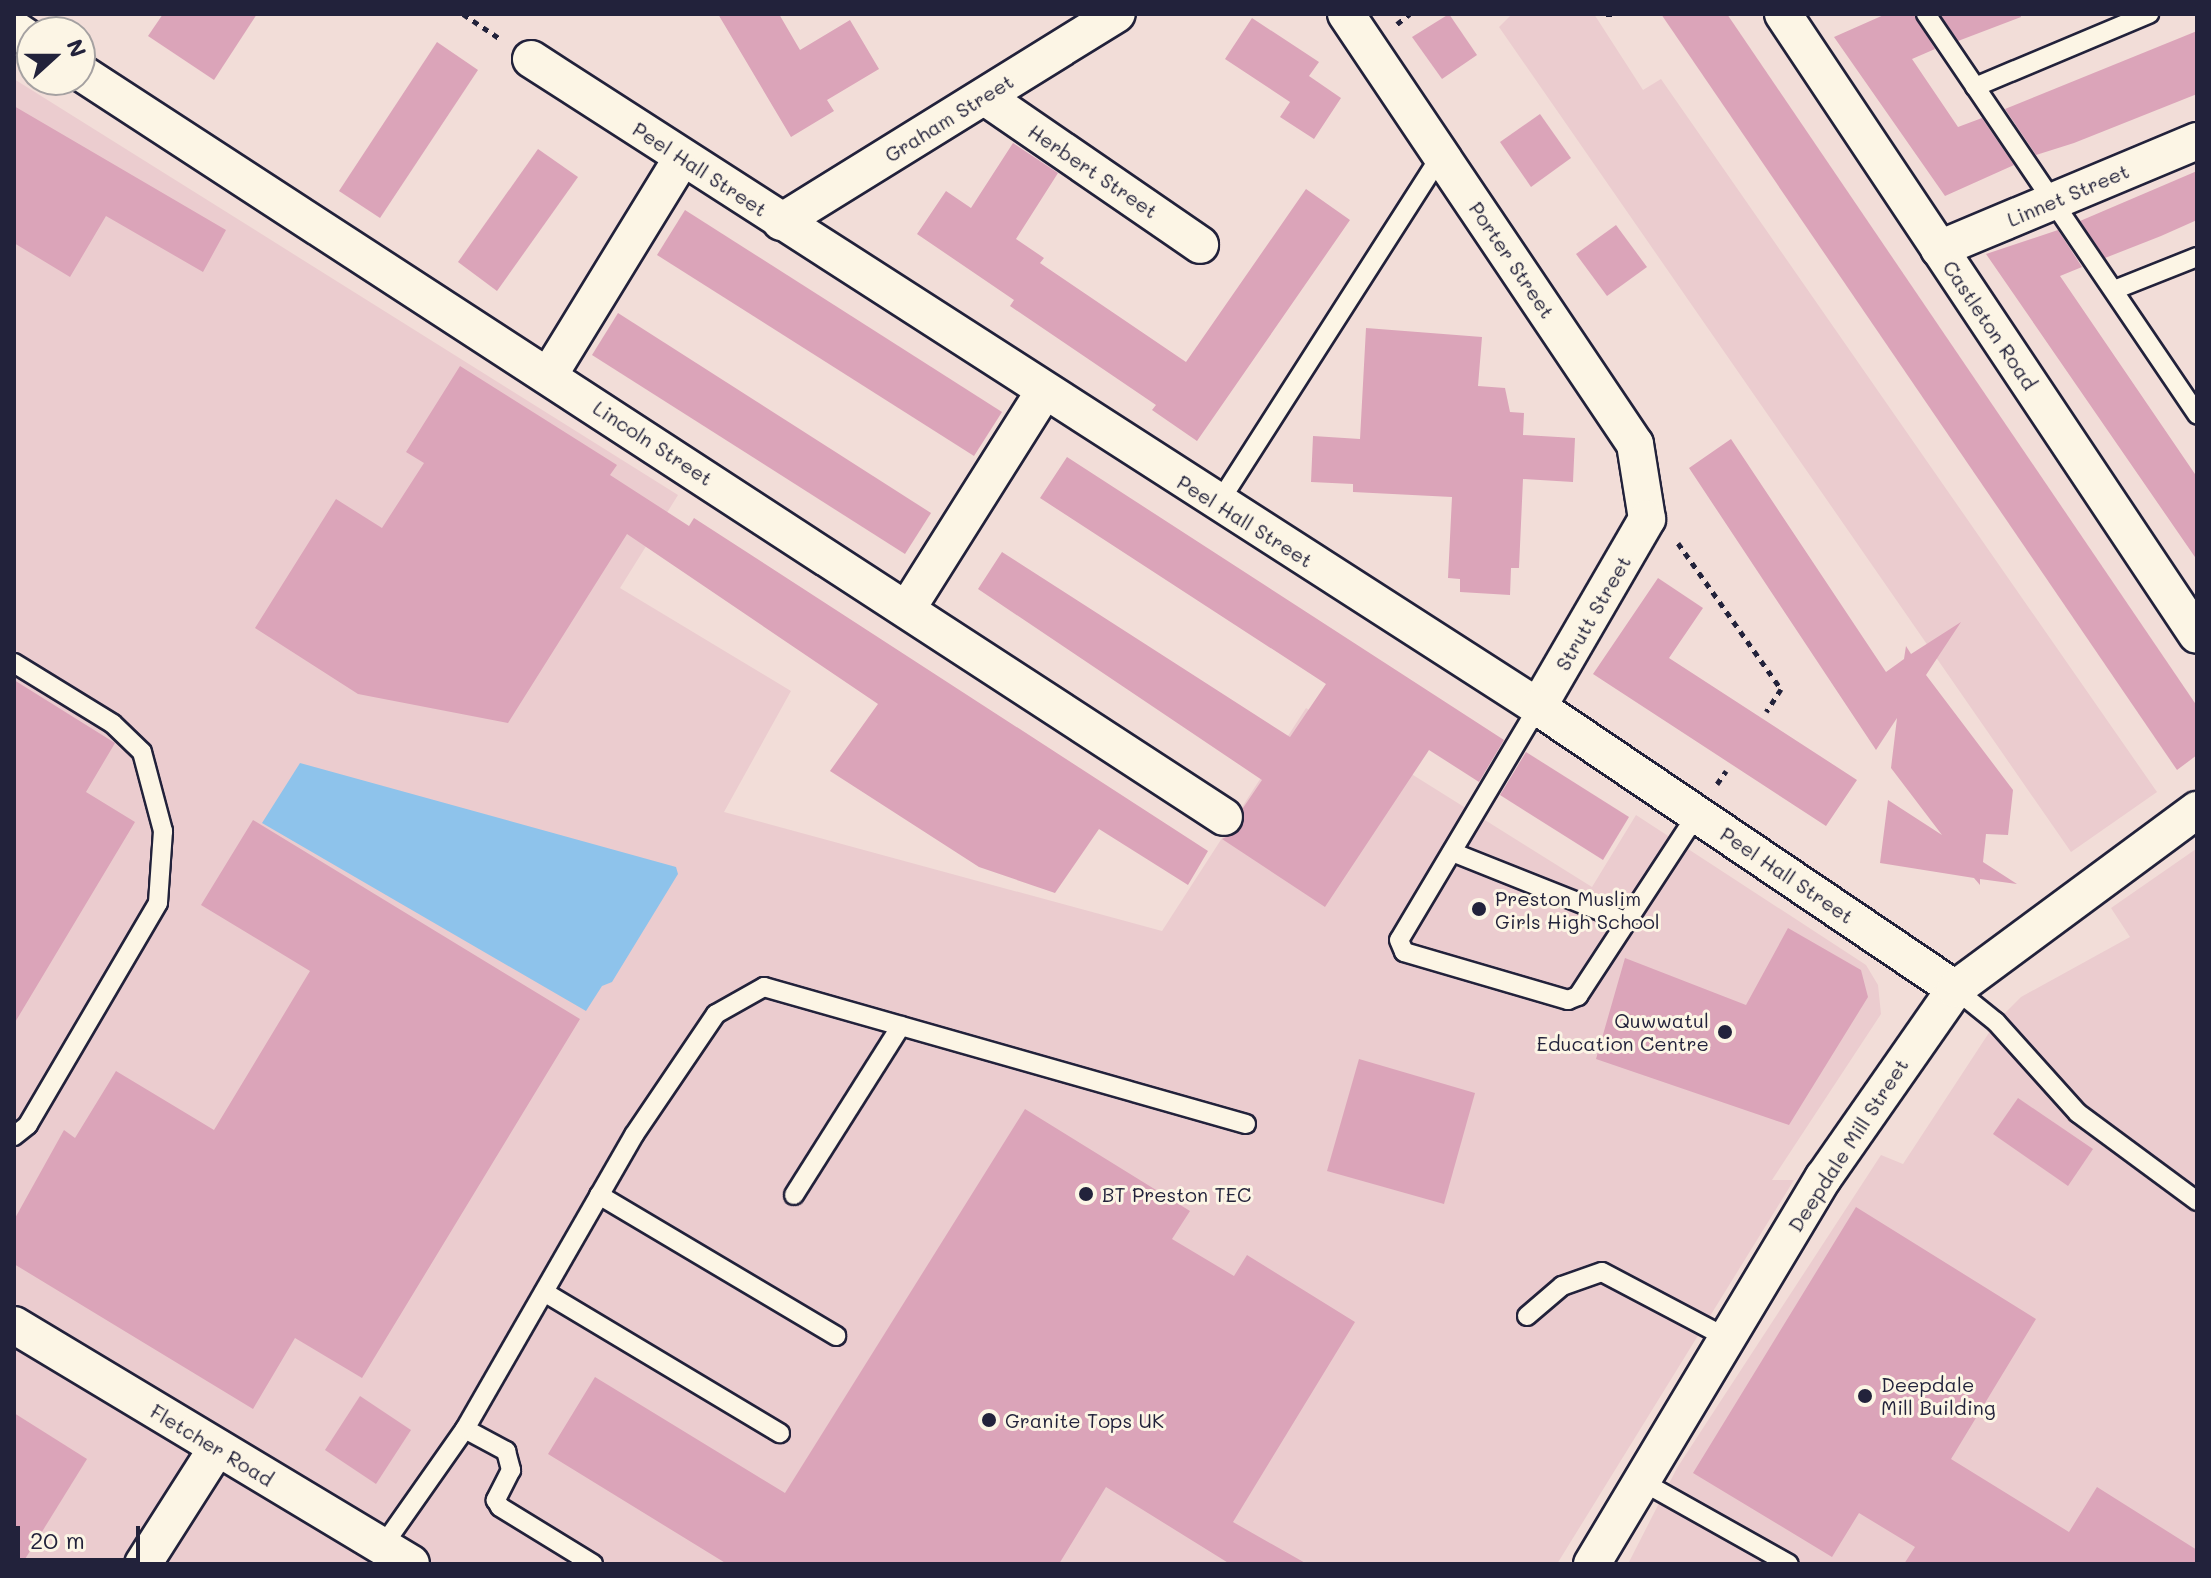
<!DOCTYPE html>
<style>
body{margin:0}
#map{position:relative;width:2211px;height:1578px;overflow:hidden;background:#f2ddd8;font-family:Mali,sans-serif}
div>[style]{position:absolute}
.built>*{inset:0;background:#ebcccf}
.water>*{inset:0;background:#8ec3eb}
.building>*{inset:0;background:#dba4b9}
.path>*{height:5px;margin-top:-2.5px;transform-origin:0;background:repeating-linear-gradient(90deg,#22223b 0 6px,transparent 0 12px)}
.roads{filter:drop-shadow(2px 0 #22223b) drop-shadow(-2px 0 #22223b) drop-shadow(0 2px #22223b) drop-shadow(0 -2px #22223b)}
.service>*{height:18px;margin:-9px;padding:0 9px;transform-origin:9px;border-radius:9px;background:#fcf5e5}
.minor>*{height:36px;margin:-18px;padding:0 18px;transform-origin:18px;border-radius:18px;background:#fcf5e5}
.dots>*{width:22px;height:22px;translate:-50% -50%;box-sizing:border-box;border:4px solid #fcf5e5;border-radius:50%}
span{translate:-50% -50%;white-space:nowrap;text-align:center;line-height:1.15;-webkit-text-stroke:6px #fcf5e5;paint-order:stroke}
.street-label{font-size:20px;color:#22223b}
.poi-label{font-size:20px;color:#22223b}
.left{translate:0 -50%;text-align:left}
.right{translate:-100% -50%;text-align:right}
.frame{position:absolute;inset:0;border:16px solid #22223b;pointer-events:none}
.north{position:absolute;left:16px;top:16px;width:80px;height:80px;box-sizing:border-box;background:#fcf5e5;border:2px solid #a5a1a1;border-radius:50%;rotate:69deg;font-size:22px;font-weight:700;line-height:32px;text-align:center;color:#22223b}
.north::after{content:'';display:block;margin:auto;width:28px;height:36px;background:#22223b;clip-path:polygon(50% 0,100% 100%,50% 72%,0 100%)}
.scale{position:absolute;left:16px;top:1526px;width:124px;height:36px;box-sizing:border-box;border:4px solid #22223b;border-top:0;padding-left:10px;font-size:24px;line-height:28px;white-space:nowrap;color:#22223b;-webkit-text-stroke:6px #fcf5e5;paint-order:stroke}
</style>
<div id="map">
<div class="built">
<div style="clip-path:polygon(1512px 14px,1594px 14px,1643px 90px,1661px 79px,2157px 792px,2071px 852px,1499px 27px)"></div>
<div style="clip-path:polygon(14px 79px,678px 495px,620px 588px,791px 691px,724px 812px,1162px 931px,1306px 708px,1592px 887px,1636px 815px,1866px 965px,1878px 985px,1881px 1014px,1772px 1180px,1794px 1180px,1557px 1564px,14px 1564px)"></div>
<div style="clip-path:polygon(2196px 849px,2197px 1564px,1628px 1564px,1677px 1468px,1881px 1155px,1903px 1164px,1996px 1022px,2021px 997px,2130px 937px,2111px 908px)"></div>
</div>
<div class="water">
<div style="clip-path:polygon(300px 763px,676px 867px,678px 874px,612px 982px,602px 986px,586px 1011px,262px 823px)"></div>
</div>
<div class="building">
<div style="clip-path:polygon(163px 14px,257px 14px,214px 80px,148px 36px)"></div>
<div style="clip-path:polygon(718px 14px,779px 14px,800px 50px,850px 20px,879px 69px,827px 100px,834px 111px,791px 137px)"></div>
<div style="clip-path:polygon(1449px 14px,1477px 55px,1442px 79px,1412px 37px)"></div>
<div style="clip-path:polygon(1661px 14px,1727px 14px,2197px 706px,2197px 755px,2177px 770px)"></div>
<div style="clip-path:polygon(1886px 14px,1914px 14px,1935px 49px,1912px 59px,1958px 127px,1982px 118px,2014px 165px,1945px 196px,1834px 37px)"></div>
<div style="clip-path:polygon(1940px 14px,2020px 14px,2021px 17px,1958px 41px)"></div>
<div style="clip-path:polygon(1252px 18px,1319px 62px,1309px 76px,1341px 98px,1314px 139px,1280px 117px,1290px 102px,1225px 59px)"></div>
<div style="clip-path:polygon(2197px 31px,2197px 94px,2074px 143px,2036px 155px,2005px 109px)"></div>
<div style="clip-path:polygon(437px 42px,478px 70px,380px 218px,339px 191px)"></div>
<div style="clip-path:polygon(14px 106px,226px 230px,203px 272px,106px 216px,70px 277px,14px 243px)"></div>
<div style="clip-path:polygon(1540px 114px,1571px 158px,1531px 187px,1500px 142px)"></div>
<div style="clip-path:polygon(1013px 143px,1058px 173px,1016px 239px,1044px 258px,1040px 263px,1186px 362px,1306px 189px,1350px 220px,1197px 441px,1152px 410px,1156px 405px,1010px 306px,1014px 300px,917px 234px,946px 191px,971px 208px)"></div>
<div style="clip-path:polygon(538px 149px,578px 177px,497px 291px,458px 262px)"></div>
<div style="clip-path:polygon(2197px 171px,2197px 220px,2161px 236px,2105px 258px,2080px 221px)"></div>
<div style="clip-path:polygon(685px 210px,1002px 412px,974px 456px,657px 255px)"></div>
<div style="clip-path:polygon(1616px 225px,1647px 267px,1607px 296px,1576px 254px)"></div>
<div style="clip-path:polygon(2058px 230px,2082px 267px,2060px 276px,2197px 477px,2197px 560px,1986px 254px)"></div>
<div style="clip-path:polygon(618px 313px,931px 513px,905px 554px,592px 355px)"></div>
<div style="clip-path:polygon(1366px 328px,1482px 337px,1478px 386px,1505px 388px,1510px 412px,1524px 413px,1523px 435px,1575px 438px,1573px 482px,1523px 479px,1519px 568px,1511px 568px,1510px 595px,1460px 592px,1460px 579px,1448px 578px,1452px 497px,1353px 492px,1353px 484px,1311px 482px,1313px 436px,1360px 439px)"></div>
<div style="clip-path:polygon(460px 366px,617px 465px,610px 475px,689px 526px,694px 518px,1208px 851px,1188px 885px,1099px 829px,1055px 893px,979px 867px,830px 771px,878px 704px,627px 534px,508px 723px,358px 694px,255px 628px,336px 499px,382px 528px,424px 463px,406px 452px)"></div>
<div style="clip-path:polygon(1731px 439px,1886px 672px,1904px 659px,1906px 646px,1911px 654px,1961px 622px,1926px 675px,2013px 790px,2008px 835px,1986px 834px,1983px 862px,2017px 884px,1980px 879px,1980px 885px,1974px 878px,1880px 863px,1888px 800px,1942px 835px,1891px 768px,1897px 718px,1876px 750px,1689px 468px)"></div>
<div style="clip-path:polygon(1067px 457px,1504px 740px,1479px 782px,1429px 750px,1325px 907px,1222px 839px,1241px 829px,1243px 808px,1262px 780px,978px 589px,1002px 552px,1290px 737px,1326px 684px,1040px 498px)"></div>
<div style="clip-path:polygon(1658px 578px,1703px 608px,1669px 658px,1857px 780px,1826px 826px,1593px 674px)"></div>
<div style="clip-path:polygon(14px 680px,115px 743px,86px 792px,135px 822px,14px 1024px)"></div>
<div style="clip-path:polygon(1526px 752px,1629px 817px,1603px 860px,1500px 795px)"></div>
<div style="clip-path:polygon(253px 820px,580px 1019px,362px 1378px,295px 1338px,253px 1409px,14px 1264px,14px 1220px,64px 1130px,75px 1138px,116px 1071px,214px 1130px,310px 971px,201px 905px)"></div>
<div style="clip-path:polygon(1788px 928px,1861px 970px,1868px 997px,1789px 1125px,1596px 1059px,1625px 958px,1746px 1005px)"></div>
<div style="clip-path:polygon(1359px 1059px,1475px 1093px,1444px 1204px,1327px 1171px)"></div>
<div style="clip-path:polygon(2018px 1098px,2093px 1149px,2068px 1186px,1993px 1134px)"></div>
<div style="clip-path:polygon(1025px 1109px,1190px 1211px,1172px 1239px,1234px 1276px,1247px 1255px,1355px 1322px,1233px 1522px,1307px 1564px,1230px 1564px,1106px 1487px,1059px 1564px,727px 1564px,548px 1454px,595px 1377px,785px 1493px)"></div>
<div style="clip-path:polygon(1856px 1207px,2036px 1319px,1951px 1459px,2069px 1532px,2097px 1487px,2197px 1550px,2197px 1564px,1904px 1564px,1915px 1547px,1859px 1513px,1832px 1557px,1693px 1473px)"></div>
<div style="clip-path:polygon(360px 1396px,411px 1430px,376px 1484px,325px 1450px)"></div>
<div style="clip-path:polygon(14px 1413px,87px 1459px,22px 1564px,14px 1564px)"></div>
</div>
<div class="path">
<div style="left:463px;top:14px;width:43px;rotate:33.7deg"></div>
<div style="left:1606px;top:14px;width:6px"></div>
<div style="left:1397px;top:24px;width:16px;rotate:-38deg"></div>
<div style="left:1678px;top:543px;width:179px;rotate:54.8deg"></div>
<div style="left:1781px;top:689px;width:27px;rotate:123deg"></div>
<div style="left:1717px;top:784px;width:16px;rotate:-55deg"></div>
</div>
<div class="roads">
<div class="service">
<div style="left:1926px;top:14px;width:484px;rotate:55.9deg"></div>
<div style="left:1975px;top:87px;width:189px;rotate:-22.8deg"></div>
<div style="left:2114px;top:290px;width:89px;rotate:-21.7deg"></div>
<div style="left:1218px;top:504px;width:414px;rotate:-57.4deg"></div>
<div style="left:14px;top:663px;width:116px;rotate:31.6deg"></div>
<div style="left:113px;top:724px;width:40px;rotate:44deg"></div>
<div style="left:142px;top:752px;width:82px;rotate:75.1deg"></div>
<div style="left:163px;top:831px;width:72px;rotate:94deg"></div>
<div style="left:158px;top:903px;width:257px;rotate:120.4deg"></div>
<div style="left:28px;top:1125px;width:18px;rotate:142deg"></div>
<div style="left:1538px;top:707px;width:271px;rotate:120.8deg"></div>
<div style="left:1399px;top:940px;width:13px;rotate:67deg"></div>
<div style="left:1404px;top:952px;width:171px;rotate:16.3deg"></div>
<div style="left:1568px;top:1000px;width:11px;rotate:-22deg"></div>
<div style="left:1578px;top:996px;width:217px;rotate:-56.8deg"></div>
<div style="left:1452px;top:852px;width:186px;rotate:21.7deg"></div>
<div style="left:1955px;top:989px;width:53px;rotate:38.8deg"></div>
<div style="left:1996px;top:1022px;width:122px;rotate:48deg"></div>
<div style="left:2078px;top:1113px;width:148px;rotate:36.5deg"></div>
<div style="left:599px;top:1195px;width:276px;rotate:30.7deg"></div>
<div style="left:794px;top:1195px;width:200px;rotate:-57.7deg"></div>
<div style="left:544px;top:1292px;width:275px;rotate:30.9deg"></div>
<div style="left:1527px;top:1316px;width:46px;rotate:-40.6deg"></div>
<div style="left:1562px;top:1286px;width:42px;rotate:-19.3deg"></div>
<div style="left:1602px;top:1272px;width:146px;rotate:27.8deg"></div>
<div style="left:465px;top:1429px;width:47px;rotate:28.2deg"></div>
<div style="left:506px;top:1451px;width:20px;rotate:75deg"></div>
<div style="left:511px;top:1470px;width:34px;rotate:117deg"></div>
<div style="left:496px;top:1500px;width:8px;rotate:60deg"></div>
<div style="left:500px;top:1507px;width:109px;rotate:31.5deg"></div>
<div style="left:1643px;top:1482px;width:167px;rotate:29.3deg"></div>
<div style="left:382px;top:1547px;width:144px;rotate:-54.9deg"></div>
<div style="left:465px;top:1429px;width:339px;rotate:-60.1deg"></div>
<div style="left:634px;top:1135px;width:146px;rotate:-55.9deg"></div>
<div style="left:716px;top:1014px;width:55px;rotate:-29.4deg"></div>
<div style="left:764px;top:987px;width:501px;rotate:15.87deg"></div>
</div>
<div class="minor">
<div style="left:1346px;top:14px;width:518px;rotate:56.1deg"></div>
<div style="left:1635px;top:444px;width:76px;rotate:80.9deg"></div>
<div style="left:1647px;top:519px;width:217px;rotate:120.1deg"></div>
<div style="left:1783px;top:14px;width:746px;rotate:56.31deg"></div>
<div style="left:14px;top:29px;width:22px;rotate:34deg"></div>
<div style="left:531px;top:59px;width:1197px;rotate:32.76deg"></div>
<div style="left:1538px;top:707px;width:503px;rotate:34.07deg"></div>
<div style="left:80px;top:72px;width:1365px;rotate:33.07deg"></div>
<div style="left:985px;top:97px;width:261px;rotate:34.5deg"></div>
<div style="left:781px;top:222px;width:395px;rotate:-31.8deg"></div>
<div style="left:1939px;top:249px;width:280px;rotate:-22.7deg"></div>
<div style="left:549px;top:375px;width:255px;rotate:-58.5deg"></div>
<div style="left:907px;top:609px;width:255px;rotate:-57.8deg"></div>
<div style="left:14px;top:1325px;width:463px;rotate:31deg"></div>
<div style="left:143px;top:1564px;width:138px;rotate:-57.5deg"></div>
<div style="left:1592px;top:1564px;width:451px;rotate:-59.1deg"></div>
<div style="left:1824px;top:1177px;width:229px;rotate:-55.1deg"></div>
<div style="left:1955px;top:989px;width:301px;rotate:-36.5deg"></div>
</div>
</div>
<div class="dots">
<div style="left:1479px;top:909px;background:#22223b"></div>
<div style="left:1725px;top:1032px;background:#22223b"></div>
<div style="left:1086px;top:1194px;background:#22223b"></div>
<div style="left:1865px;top:1396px;background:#22223b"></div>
<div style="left:989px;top:1420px;background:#22223b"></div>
</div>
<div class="street-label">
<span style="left:949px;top:118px;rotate:-32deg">Graham Street</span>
<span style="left:700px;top:169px;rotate:33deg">Peel Hall Street</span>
<span style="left:1093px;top:171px;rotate:34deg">Herbert Street</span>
<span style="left:2068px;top:195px;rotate:-23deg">Linnet Street</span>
<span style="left:1512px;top:260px;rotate:56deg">Porter Street</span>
<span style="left:1990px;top:325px;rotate:56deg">Castleton Road</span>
<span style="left:653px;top:443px;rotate:33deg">Lincoln Street</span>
<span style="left:1245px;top:521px;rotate:32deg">Peel Hall Street</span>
<span style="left:1593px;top:613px;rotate:-60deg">Strutt Street</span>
<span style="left:1787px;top:875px;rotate:34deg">Peel Hall Street</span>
<span style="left:1848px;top:1145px;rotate:-57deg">Deepdale Mill Street</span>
<span style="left:212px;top:1445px;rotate:31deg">Fletcher Road</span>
</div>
<div class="poi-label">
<span class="left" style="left:1495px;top:910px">Preston Muslim<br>Girls High School</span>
<span class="right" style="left:1709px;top:1032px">Quwwatul<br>Education Centre</span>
<span class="left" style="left:1102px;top:1194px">BT Preston TEC</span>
<span class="left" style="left:1881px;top:1396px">Deepdale<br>Mill Building</span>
<span class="left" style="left:1005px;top:1420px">Granite Tops UK</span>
</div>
<div class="frame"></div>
<div class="north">N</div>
<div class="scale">20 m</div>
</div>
